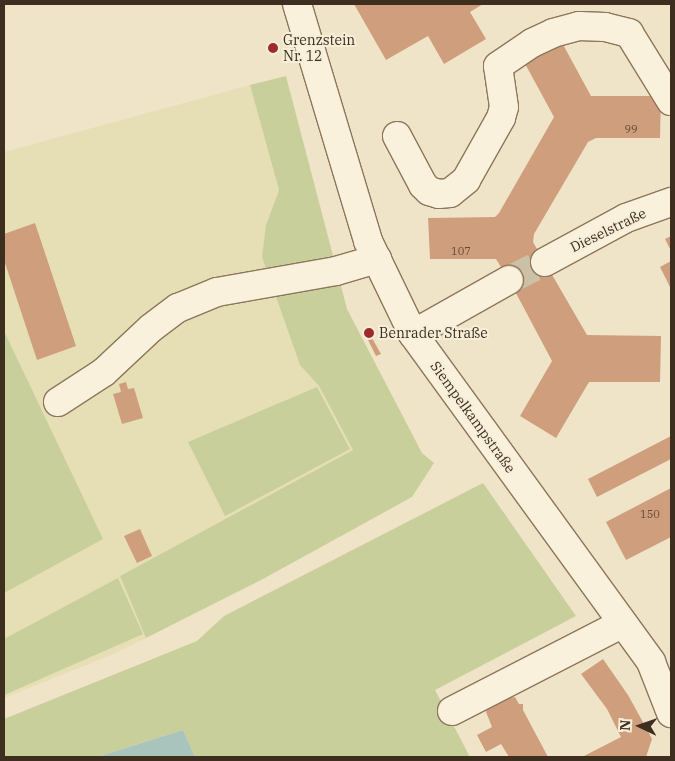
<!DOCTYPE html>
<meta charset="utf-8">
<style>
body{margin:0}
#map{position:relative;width:675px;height:761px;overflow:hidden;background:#f0e4c8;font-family:"IBM Plex Serif",serif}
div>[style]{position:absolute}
.farmland>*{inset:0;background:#e6deb5}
.green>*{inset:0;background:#c9cf9b}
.water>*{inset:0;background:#a9c4bc}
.building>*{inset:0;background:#cf9f7d}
.minor-tunnel>*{height:28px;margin-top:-14px;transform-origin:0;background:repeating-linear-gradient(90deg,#ccc0a6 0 28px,transparent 0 42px)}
.roads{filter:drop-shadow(1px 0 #8d765c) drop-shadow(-1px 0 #8d765c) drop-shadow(0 1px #8d765c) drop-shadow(0 -1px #8d765c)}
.minor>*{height:28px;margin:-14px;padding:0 14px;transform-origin:14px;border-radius:14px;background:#faf1dc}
.dots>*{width:14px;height:14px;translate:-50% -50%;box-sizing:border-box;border:2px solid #f7eed8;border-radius:50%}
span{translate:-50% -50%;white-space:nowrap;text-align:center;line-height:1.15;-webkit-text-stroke:4px #f7eed8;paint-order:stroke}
.number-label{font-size:11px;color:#624a37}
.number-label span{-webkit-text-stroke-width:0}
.poi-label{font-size:14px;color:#3d2e20}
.left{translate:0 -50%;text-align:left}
.street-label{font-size:14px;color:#3d2e20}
.frame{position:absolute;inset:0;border:5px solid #3d2e20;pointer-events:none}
.north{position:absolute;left:615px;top:701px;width:50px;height:50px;-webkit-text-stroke:4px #f7eed8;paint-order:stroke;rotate:273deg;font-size:14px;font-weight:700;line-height:20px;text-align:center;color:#3d2e20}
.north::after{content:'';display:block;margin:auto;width:18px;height:22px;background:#3d2e20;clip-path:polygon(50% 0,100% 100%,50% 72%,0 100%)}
</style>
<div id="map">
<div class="farmland">
<div style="clip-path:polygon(250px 85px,279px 190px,266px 225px,300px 365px,319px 386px,353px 450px,120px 576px,146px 638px,111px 655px,4px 698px,4px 152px)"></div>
</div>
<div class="green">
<div style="clip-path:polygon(286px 76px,347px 309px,422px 453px,434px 463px,412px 497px,263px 579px,146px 638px,120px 576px,353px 450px,319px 386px,300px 365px,262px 257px,266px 225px,279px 190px,250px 85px)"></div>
<div style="clip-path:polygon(4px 331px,103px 539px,4px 593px)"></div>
<div style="clip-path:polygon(317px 387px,350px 449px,225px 516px,188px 442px)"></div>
<div style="clip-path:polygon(483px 483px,576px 616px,435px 690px,470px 757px,195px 757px,183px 730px,97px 757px,4px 757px,4px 719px,197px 641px,224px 616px)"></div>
<div style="clip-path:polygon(118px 578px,143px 634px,4px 695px,4px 639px)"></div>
</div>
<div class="water">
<div style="clip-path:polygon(183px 730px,195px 757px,97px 757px)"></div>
</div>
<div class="building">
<div style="clip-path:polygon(354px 4px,483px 4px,470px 12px,486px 39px,444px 64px,428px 36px,386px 60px)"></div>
<div style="clip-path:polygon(560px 39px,591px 96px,661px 96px,660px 138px,596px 138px,588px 142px,534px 234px,533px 242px,587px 335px,661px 336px,660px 382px,589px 382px,556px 438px,520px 416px,552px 361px,509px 280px,496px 259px,430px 259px,428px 218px,495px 217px,499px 213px,554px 117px,523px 60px)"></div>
<div style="clip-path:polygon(35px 223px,76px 346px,37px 360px,4px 260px,4px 234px)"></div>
<div style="clip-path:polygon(671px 236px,671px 251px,665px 239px)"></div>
<div style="clip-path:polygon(671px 261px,671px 289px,660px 267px)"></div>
<div style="clip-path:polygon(372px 338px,381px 354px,376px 356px,368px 340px)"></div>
<div style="clip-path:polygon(126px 382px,128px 389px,134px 388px,143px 418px,122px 424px,113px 394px,121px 392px,119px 384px)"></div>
<div style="clip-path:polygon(671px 436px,671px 459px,597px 497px,588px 479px)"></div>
<div style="clip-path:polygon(671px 488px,671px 537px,626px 560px,606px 522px)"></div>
<div style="clip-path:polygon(140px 529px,152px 556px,137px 563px,124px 536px)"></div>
<div style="clip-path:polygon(603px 659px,628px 695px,649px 733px,652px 739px,646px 757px,582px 757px,621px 737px,607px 709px,581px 674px)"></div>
<div style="clip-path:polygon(503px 696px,506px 699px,515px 697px,519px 704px,523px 704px,523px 710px,548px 757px,509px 757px,501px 744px,486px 752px,477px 735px,492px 727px,486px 712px,487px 709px,494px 706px,493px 701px)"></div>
</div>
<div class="minor-tunnel">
<div style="left:509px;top:280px;width:40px;rotate:-26.6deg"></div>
</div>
<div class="roads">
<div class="minor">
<div style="left:297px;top:4px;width:247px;rotate:73.3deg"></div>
<div style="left:368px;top:241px;width:103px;rotate:64.2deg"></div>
<div style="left:413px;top:334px;width:405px;rotate:54deg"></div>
<div style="left:651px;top:662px;width:55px;rotate:68.6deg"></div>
<div style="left:397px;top:136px;width:55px;rotate:62deg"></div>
<div style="left:423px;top:185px;width:8px;rotate:45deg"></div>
<div style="left:429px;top:191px;width:10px;rotate:17deg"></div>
<div style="left:439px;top:194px;width:11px;rotate:-5deg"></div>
<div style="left:450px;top:193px;width:21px;rotate:-39deg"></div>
<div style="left:466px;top:180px;width:71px;rotate:-60.6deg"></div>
<div style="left:501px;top:118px;width:11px;rotate:-75deg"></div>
<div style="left:504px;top:107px;width:41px;rotate:-98.3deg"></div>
<div style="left:498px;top:66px;width:41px;rotate:-34.1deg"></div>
<div style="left:532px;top:43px;width:23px;rotate:-25deg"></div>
<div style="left:553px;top:33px;width:27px;rotate:-15deg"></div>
<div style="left:579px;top:26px;width:26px;rotate:2deg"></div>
<div style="left:605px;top:27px;width:25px;rotate:14deg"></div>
<div style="left:629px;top:33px;width:80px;rotate:58.3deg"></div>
<div style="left:545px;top:262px;width:92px;rotate:-28.5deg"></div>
<div style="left:626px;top:218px;width:48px;rotate:-19.6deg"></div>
<div style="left:413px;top:334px;width:110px;rotate:-29.4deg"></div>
<div style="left:58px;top:402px;width:55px;rotate:-33.1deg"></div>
<div style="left:104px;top:372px;width:64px;rotate:-43.1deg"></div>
<div style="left:151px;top:328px;width:34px;rotate:-37deg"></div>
<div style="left:178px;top:308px;width:42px;rotate:-22.3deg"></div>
<div style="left:217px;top:292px;width:121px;rotate:-10deg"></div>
<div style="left:336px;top:271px;width:43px;rotate:-16.3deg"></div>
<div style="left:452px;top:711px;width:192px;rotate:-27.2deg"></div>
</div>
</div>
<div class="dots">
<div style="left:273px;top:48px;background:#9e2a2b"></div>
<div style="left:369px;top:333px;background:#9e2a2b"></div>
</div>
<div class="number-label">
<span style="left:631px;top:129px">99</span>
<span style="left:461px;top:251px">107</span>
<span style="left:650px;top:514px">150</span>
</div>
<div class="poi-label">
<span class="left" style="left:283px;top:48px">Grenzstein<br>Nr. 12</span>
<span class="left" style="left:379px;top:333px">Benrader Straße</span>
</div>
<div class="street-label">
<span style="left:608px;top:230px;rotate:-26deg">Dieselstraße</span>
<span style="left:473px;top:417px;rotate:54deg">Siempelkampstraße</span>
</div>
<div class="frame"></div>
<div class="north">N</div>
</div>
